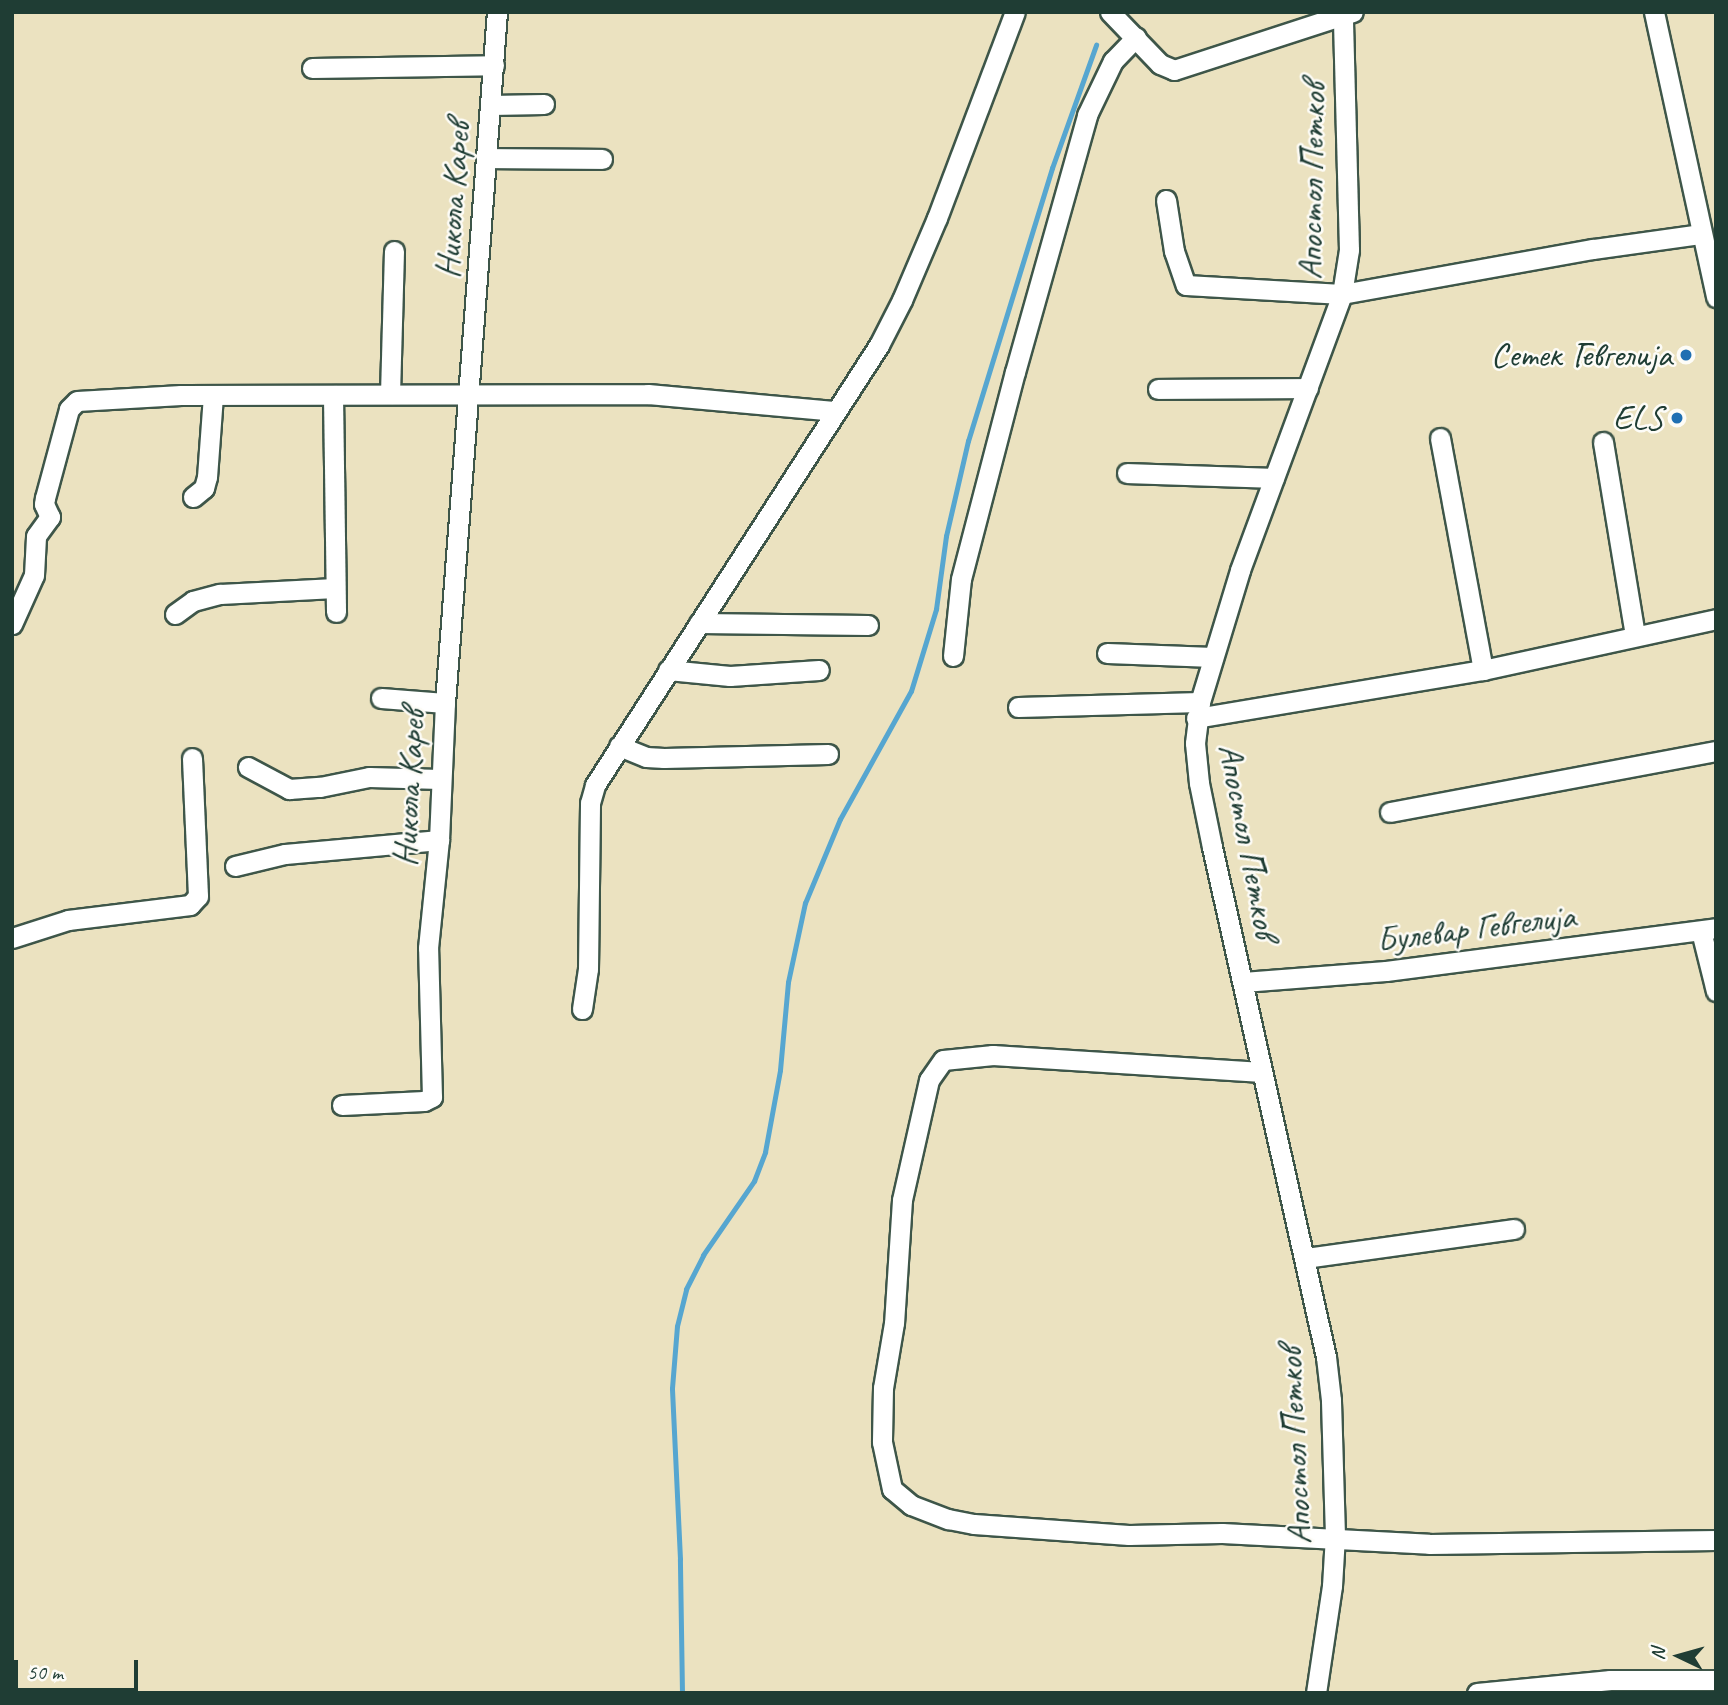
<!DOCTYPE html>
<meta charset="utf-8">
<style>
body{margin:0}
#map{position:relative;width:1728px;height:1705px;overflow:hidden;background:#ebe2c0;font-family:Caveat,sans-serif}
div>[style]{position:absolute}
.stream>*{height:5px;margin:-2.5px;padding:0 2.5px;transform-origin:2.5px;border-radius:2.5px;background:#56a6d0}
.roads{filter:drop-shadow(2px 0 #3e5649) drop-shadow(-2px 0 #3e5649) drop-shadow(0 2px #3e5649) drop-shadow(0 -2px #3e5649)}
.street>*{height:19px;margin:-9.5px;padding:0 9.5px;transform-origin:9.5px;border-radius:9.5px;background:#fff}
.dots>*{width:19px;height:19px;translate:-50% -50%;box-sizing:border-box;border:4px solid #fdfcf7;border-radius:50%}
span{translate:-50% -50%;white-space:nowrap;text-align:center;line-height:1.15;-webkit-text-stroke:5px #fdfcf7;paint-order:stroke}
.street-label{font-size:35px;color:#1f3d34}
.poi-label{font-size:35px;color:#1f3d34}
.right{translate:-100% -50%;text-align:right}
.frame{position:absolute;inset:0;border:14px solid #1f3d34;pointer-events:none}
.north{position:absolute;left:1644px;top:1621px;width:70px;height:70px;-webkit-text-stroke:5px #fdfcf7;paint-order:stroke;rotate:275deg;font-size:19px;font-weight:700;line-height:28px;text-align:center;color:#1f3d34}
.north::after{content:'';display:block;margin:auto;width:24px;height:32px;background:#1f3d34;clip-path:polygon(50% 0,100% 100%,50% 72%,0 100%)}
.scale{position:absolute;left:14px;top:1660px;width:124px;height:32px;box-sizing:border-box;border:4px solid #1f3d34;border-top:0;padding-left:9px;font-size:21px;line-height:24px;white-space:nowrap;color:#1f3d34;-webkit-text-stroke:5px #fdfcf7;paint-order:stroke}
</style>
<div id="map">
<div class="stream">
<div style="left:682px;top:1693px;width:134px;rotate:-90.9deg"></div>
<div style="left:680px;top:1559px;width:171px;rotate:-92.7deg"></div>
<div style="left:672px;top:1388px;width:62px;rotate:-85.4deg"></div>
<div style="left:677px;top:1326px;width:38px;rotate:-76deg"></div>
<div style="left:686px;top:1289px;width:38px;rotate:-63deg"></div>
<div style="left:703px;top:1255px;width:90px;rotate:-55.4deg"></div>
<div style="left:754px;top:1181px;width:31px;rotate:-69deg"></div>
<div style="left:765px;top:1152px;width:83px;rotate:-79.6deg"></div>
<div style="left:780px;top:1070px;width:88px;rotate:-84.8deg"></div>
<div style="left:788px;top:982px;width:81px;rotate:-77.9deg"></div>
<div style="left:805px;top:903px;width:91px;rotate:-67.4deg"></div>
<div style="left:840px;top:819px;width:146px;rotate:-61deg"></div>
<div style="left:911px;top:691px;width:86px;rotate:-73deg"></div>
<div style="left:936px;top:609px;width:74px;rotate:-82.2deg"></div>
<div style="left:946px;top:536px;width:98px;rotate:-77deg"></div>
<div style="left:968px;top:441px;width:286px;rotate:-72.9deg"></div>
<div style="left:1052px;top:168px;width:131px;rotate:-70.3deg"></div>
</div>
<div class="roads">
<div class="street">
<div style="left:1110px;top:12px;width:72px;rotate:46.1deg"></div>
<div style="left:1160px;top:64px;width:15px;rotate:23deg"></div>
<div style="left:1174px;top:70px;width:188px;rotate:-18deg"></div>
<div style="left:1654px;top:12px;width:292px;rotate:77.7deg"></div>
<div style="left:312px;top:68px;width:182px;rotate:-0.9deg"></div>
<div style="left:491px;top:105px;width:53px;rotate:-1.1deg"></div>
<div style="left:487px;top:158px;width:115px;rotate:0.5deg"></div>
<div style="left:1166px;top:200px;width:52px;rotate:81.1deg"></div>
<div style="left:1174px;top:251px;width:36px;rotate:71deg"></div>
<div style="left:1186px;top:285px;width:156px;rotate:3.3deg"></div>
<div style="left:1342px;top:294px;width:255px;rotate:-10.2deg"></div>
<div style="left:1593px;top:249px;width:109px;rotate:-7.9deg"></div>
<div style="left:1158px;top:389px;width:150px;rotate:-0.4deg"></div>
<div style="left:390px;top:394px;width:143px;rotate:-88.4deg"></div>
<div style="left:333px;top:395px;width:217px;rotate:89.2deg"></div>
<div style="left:1440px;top:438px;width:236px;rotate:79.5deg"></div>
<div style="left:1603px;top:442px;width:196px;rotate:80.6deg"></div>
<div style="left:1127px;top:473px;width:147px;rotate:1.9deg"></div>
<div style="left:193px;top:497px;width:14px;rotate:-39deg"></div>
<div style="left:204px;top:488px;width:11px;rotate:-75deg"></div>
<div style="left:207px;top:477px;width:81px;rotate:-85.8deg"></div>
<div style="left:175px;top:614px;width:22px;rotate:-36deg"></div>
<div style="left:193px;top:601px;width:28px;rotate:-15deg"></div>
<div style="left:220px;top:594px;width:115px;rotate:-3deg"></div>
<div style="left:699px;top:623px;width:169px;rotate:0.7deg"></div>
<div style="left:12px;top:624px;width:54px;rotate:-65.8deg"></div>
<div style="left:34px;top:575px;width:39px;rotate:-87deg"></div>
<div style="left:36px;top:536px;width:24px;rotate:-54deg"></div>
<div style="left:50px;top:517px;width:14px;rotate:-115deg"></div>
<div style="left:44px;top:504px;width:6px;rotate:-81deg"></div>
<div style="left:45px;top:498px;width:92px;rotate:-74.9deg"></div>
<div style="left:69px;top:409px;width:11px;rotate:-45deg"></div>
<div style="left:77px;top:401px;width:104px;rotate:-3.3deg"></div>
<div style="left:181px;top:395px;width:467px;rotate:-0.1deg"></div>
<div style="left:648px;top:394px;width:189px;rotate:5.2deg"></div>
<div style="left:1107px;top:653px;width:106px;rotate:2.2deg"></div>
<div style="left:953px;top:656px;width:77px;rotate:-84.1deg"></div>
<div style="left:961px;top:579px;width:214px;rotate:-75.4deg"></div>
<div style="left:1015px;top:372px;width:267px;rotate:-74.3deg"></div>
<div style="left:1087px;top:115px;width:60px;rotate:-64.3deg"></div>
<div style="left:1113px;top:61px;width:33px;rotate:-46deg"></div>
<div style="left:668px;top:670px;width:62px;rotate:5.5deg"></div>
<div style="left:730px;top:676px;width:89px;rotate:-3.9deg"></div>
<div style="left:381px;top:698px;width:64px;rotate:4.5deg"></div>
<div style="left:1018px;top:707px;width:182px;rotate:-1.6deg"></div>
<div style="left:1196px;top:718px;width:291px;rotate:-9.5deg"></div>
<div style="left:1483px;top:670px;width:239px;rotate:-12.3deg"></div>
<div style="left:619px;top:746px;width:29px;rotate:22deg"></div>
<div style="left:646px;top:757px;width:18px;rotate:3deg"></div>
<div style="left:664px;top:758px;width:164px;rotate:-1.4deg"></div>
<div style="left:248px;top:767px;width:47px;rotate:28.2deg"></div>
<div style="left:289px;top:789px;width:31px;rotate:-4deg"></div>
<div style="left:320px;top:787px;width:50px;rotate:-11.5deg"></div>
<div style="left:369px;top:777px;width:71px;rotate:1.6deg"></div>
<div style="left:1390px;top:812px;width:332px;rotate:-10.6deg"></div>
<div style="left:235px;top:866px;width:51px;rotate:-13.5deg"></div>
<div style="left:285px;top:854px;width:155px;rotate:-5.2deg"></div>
<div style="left:1701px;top:931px;width:62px;rotate:76deg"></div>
<div style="left:12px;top:938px;width:59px;rotate:-17.8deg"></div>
<div style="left:68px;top:920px;width:123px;rotate:-7deg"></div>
<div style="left:190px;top:905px;width:12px;rotate:-48deg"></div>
<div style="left:198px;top:896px;width:138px;rotate:-92.5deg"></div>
<div style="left:1243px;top:982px;width:143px;rotate:-4.4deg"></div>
<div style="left:1386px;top:971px;width:333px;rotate:-7.4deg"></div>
<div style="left:582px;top:1009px;width:40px;rotate:-81.5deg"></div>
<div style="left:588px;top:969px;width:166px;rotate:-89.3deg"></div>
<div style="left:590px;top:803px;width:19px;rotate:-74deg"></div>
<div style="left:595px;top:785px;width:524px;rotate:-57.16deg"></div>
<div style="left:879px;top:345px;width:51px;rotate:-62.9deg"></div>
<div style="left:902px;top:300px;width:89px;rotate:-66.9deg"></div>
<div style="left:937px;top:218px;width:220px;rotate:-69.3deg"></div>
<div style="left:1262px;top:1072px;width:270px;rotate:-176.4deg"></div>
<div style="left:993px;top:1055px;width:50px;rotate:174.3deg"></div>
<div style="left:943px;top:1060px;width:24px;rotate:125deg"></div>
<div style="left:929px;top:1080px;width:123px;rotate:102.7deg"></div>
<div style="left:902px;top:1200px;width:123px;rotate:93.7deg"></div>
<div style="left:894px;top:1323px;width:66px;rotate:99.6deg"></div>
<div style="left:883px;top:1388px;width:54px;rotate:91.1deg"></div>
<div style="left:882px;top:1442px;width:48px;rotate:78deg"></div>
<div style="left:892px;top:1489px;width:25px;rotate:40deg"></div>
<div style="left:911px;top:1505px;width:40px;rotate:21deg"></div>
<div style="left:948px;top:1519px;width:26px;rotate:11deg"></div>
<div style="left:974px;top:1524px;width:155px;rotate:4.1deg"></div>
<div style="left:1129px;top:1535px;width:93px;rotate:-1.2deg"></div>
<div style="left:1222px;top:1533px;width:207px;rotate:3deg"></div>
<div style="left:1429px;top:1544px;width:287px;rotate:-0.8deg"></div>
<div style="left:342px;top:1105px;width:82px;rotate:-2.8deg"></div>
<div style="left:424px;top:1101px;width:9px;rotate:-27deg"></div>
<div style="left:432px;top:1097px;width:149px;rotate:-91.5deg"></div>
<div style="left:428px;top:948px;width:109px;rotate:-84.2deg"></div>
<div style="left:439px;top:840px;width:137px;rotate:-87.5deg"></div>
<div style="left:445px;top:703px;width:693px;rotate:-85.7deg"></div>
<div style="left:1305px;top:1258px;width:211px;rotate:-7.9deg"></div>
<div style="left:1316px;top:1693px;width:108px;rotate:-81.5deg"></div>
<div style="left:1332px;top:1586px;width:50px;rotate:-86.6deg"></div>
<div style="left:1335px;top:1536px;width:136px;rotate:-91.7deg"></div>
<div style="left:1331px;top:1400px;width:43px;rotate:-96.6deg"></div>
<div style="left:1326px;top:1357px;width:523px;rotate:-102.6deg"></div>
<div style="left:1212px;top:847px;width:65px;rotate:-101.5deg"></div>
<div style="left:1199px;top:783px;width:40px;rotate:-95.7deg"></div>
<div style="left:1195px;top:743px;width:41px;rotate:-83deg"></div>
<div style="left:1200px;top:702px;width:138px;rotate:-73.1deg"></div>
<div style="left:1240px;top:570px;width:294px;rotate:-69.7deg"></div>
<div style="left:1342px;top:294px;width:45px;rotate:-81deg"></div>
<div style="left:1349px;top:250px;width:234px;rotate:-91.5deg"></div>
<div style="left:1477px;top:1693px;width:134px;rotate:-5.6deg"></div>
<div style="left:1610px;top:1680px;width:106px"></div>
</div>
</div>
<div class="dots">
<div style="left:1686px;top:355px;background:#1f6fb2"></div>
<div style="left:1677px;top:418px;background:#1f6fb2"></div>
</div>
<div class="street-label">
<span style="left:1312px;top:181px;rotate:-89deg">Апостол Петков</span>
<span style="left:453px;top:200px;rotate:-86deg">Никола Карев</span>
<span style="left:409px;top:788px;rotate:-87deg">Никола Карев</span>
<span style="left:1248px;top:841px;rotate:79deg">Апостол Петков</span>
<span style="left:1476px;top:928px;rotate:-7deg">Булевар Гевгелија</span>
<span style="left:1295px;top:1446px;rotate:-93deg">Апостол Петков</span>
</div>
<div class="poi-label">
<span class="right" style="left:1672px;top:355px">Сетек Гевгелија</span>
<span class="right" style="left:1663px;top:418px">ELS</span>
</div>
<div class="frame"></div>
<div class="north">N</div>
<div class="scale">50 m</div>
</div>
